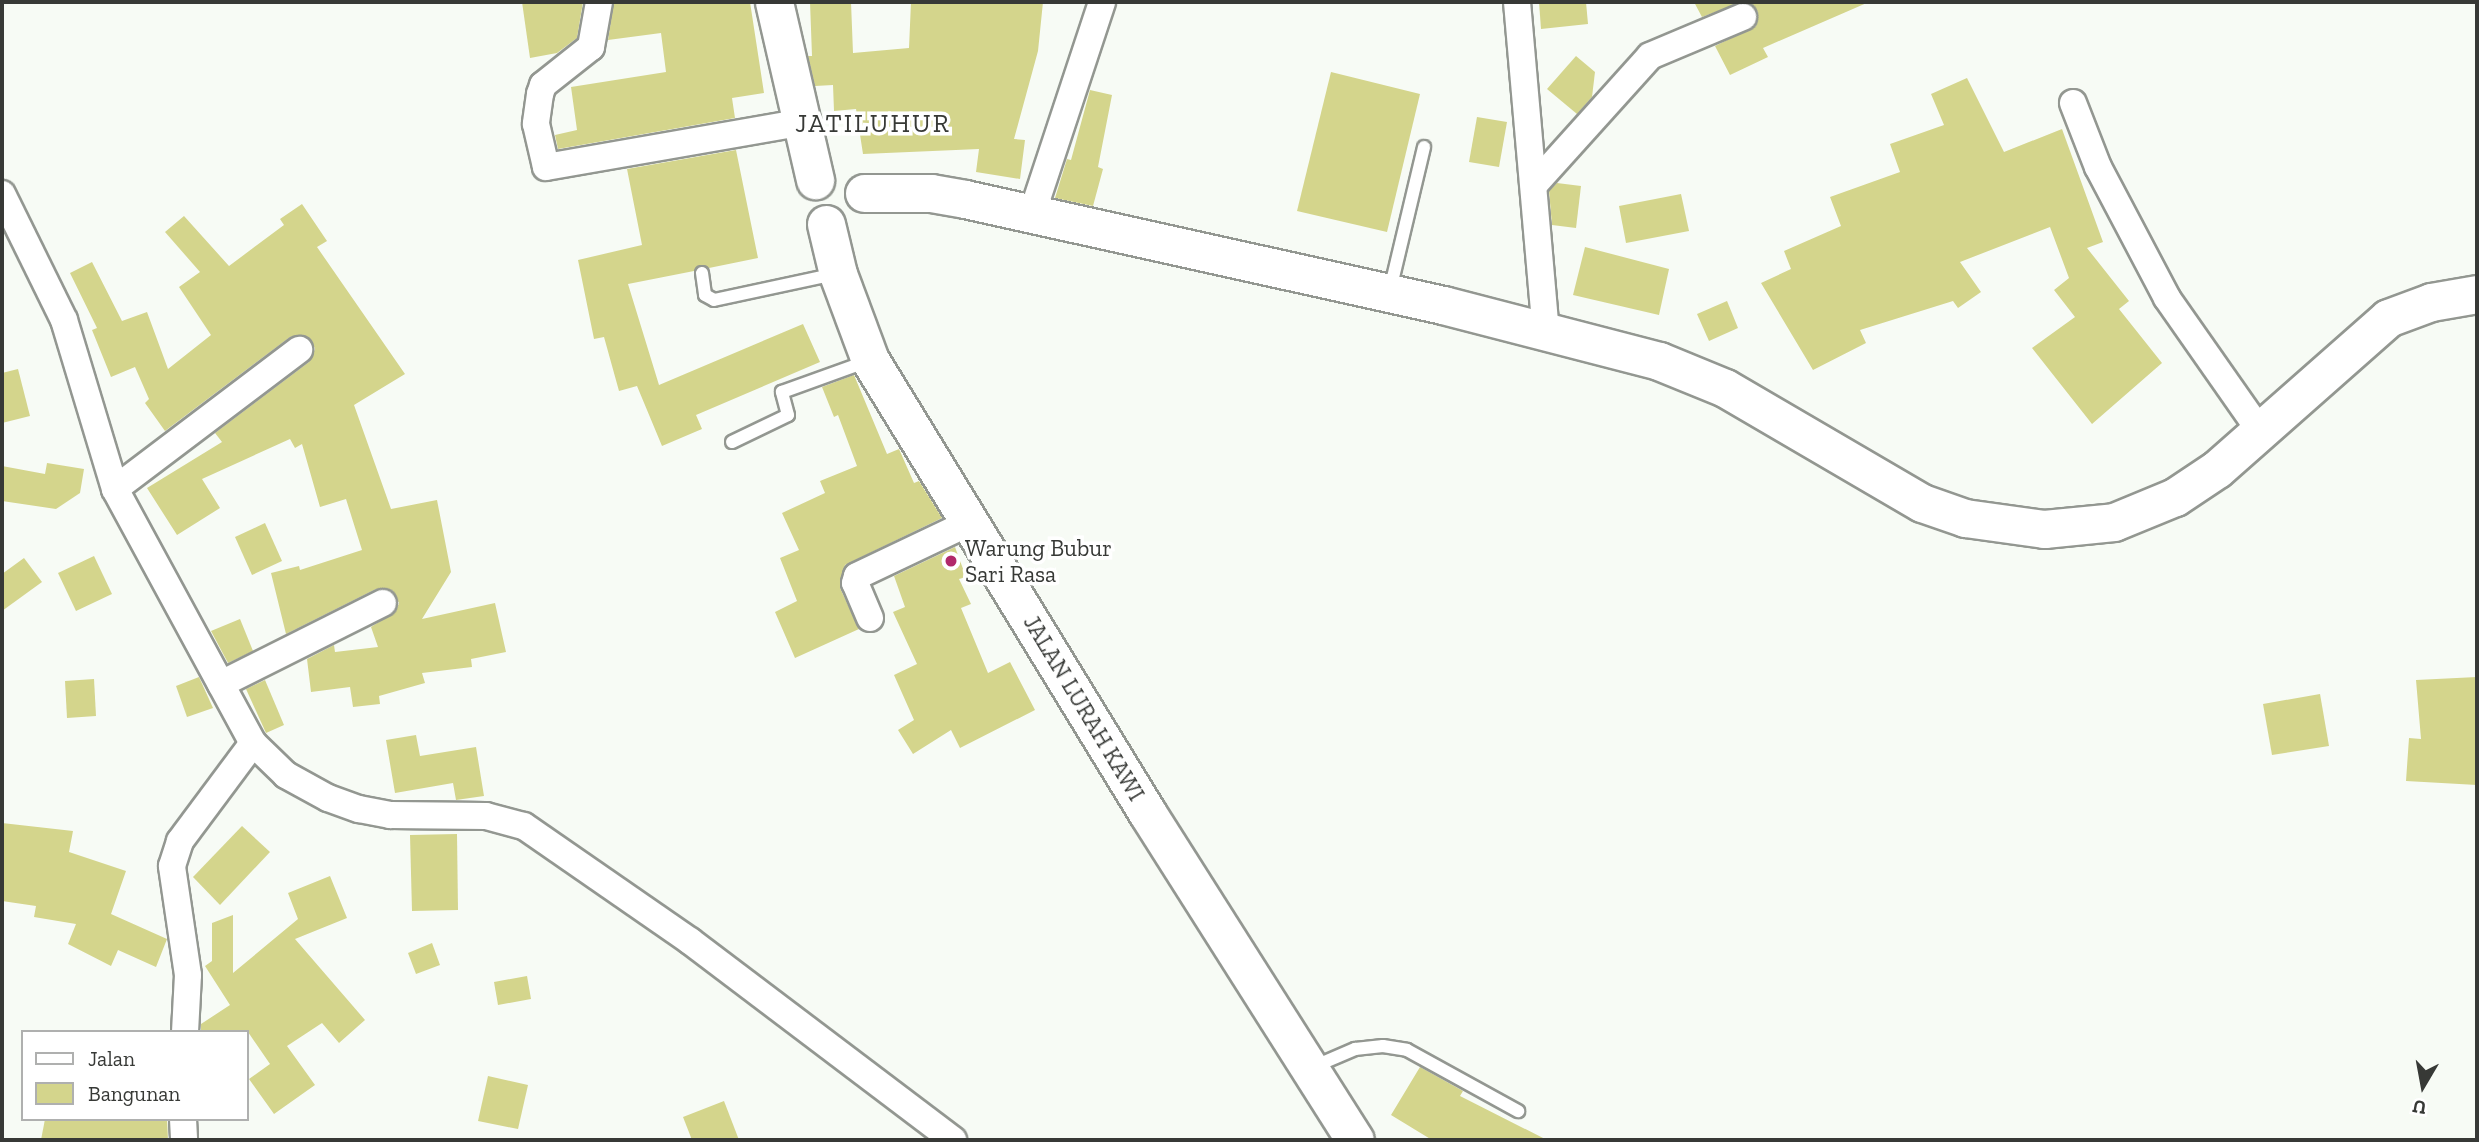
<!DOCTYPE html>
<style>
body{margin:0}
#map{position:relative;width:2479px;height:1142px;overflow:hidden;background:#f7fbf5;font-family:"Zilla Slab",serif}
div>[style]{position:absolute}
.building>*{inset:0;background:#d4d58c}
.roads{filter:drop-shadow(2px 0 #939791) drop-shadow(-2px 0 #939791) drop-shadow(0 2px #939791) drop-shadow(0 -2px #939791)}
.lane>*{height:12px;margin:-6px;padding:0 6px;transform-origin:6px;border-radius:6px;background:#fff}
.street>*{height:26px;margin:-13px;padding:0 13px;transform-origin:13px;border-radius:13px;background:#fff}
.secondary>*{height:37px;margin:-18.5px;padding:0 18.5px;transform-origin:18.5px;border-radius:18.5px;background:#fff}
.dots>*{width:19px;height:19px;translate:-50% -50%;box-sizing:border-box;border:4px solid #fff;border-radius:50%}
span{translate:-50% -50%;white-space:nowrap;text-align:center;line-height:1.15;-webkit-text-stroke:7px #fff;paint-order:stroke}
.poi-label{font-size:23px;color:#373936}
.left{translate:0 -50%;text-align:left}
.street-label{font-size:23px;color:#373936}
.quarter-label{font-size:26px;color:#373936;letter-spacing:2px}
.frame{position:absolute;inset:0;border:4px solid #373936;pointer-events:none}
.legend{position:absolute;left:21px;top:1030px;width:228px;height:91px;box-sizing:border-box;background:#fff;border:2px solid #afb0af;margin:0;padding:9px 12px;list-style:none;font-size:21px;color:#373936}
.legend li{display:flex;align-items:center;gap:14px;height:35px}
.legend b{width:35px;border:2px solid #afb0af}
.north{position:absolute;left:2388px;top:1051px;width:70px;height:70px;-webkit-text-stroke:5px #fff;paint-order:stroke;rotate:190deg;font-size:19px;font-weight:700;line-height:28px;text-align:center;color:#373936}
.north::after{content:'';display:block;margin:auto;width:24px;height:32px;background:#373936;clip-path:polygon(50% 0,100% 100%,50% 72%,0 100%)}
</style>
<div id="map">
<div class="building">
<div style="clip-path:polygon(522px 2px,583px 2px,577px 38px,557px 53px,530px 58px)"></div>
<div style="clip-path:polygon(614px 2px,750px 2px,764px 93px,732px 98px,735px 118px,558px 149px,555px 135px,577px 130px,571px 87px,666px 72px,661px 33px,608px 40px)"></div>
<div style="clip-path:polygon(810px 2px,851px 2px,853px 53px,909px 48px,911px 2px,1043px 2px,1038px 51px,1014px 139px,1025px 140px,1020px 179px,976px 172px,979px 149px,863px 154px,856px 109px,834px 111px,833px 85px,815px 86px,808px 56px,812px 56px)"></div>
<div style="clip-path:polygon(1539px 2px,1586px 2px,1588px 24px,1541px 29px)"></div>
<div style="clip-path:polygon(1694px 2px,1742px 2px,1702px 17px)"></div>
<div style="clip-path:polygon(1746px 2px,1869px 2px,1763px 48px,1768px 57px,1730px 75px,1715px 46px,1756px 26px,1758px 12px)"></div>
<div style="clip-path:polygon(1576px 56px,1595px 72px,1592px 97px,1577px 114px,1547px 89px)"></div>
<div style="clip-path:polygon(1331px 72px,1420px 94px,1387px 232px,1297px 211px)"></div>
<div style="clip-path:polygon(1967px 78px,2004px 152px,2062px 129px,2103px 242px,2087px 248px,2129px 301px,2119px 309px,2162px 363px,2092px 424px,2032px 348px,2075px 317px,2054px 290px,2069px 278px,2050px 227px,1960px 262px,1981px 292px,1958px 308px,1953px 301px,1860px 330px,1866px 343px,1813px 370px,1761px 283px,1791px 269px,1784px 251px,1841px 226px,1830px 197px,1900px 172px,1890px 144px,1944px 125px,1931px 94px)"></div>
<div style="clip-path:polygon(1090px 90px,1112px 95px,1098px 167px,1103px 169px,1093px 206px,1055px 198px,1067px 159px,1071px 160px)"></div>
<div style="clip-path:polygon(1477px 117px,1507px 122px,1499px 167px,1469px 162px)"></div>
<div style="clip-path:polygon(736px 150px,758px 258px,709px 268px,700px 265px,694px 271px,628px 284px,659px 385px,803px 324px,820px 362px,696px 415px,702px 429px,662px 446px,637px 386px,619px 391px,604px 337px,594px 339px,578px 260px,642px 245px,627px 169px)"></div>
<div style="clip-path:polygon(1557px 183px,1581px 186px,1576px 228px,1552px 225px,1549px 191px)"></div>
<div style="clip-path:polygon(1681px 194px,1689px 231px,1626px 243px,1619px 206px)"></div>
<div style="clip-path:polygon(302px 204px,327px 241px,317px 247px,405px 374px,354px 405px,391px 509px,437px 500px,451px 572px,422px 619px,495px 603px,506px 652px,471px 659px,472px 667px,422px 673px,425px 683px,379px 696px,380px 704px,353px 707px,350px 687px,311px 692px,307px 659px,334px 645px,335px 652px,378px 647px,371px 627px,396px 611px,399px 603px,392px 590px,376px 589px,286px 634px,271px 573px,299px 566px,300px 570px,362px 550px,346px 499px,320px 507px,302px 444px,295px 448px,290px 439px,202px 479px,220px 508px,177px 535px,147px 488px,222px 442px,215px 433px,309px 362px,315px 349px,312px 341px,304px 335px,290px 337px,165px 431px,145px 403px,149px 399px,135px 367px,111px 377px,92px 330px,97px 328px,70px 273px,92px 262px,122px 321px,147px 312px,168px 369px,211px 335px,179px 287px,200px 272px,165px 232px,184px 216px,229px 266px,284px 225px,280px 219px)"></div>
<div style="clip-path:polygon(1585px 247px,1669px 269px,1659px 315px,1573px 295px)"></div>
<div style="clip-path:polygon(1727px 301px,1738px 328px,1709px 341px,1697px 314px)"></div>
<div style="clip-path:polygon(18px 369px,30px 416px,2px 423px,2px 373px)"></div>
<div style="clip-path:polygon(854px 375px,887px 454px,899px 449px,914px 483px,919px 481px,942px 518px,845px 565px,840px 588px,859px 629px,795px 658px,775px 612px,797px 601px,780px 558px,799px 550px,782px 513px,825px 493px,820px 481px,857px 466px,838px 415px,834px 417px,822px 387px)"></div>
<div style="clip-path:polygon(47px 463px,84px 469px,80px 493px,56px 509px,2px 501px,2px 466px,45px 474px)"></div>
<div style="clip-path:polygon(265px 523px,282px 561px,252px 575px,235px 537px)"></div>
<div style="clip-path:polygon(955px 547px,966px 577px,959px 579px,971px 604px,961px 608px,988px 673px,1010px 662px,1035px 710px,960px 748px,951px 730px,913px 754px,898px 730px,914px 720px,894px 675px,917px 664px,893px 612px,905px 607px,894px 576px)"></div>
<div style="clip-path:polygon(94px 556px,112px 594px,76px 611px,58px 573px)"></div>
<div style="clip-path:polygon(24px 558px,42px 582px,2px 611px,2px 574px)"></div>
<div style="clip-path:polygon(240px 619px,253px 651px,228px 663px,211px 631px)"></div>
<div style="clip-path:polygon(199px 677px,213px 708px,187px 717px,176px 686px)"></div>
<div style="clip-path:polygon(2477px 677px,2477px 785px,2406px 781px,2409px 738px,2421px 739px,2416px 680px)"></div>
<div style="clip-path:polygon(94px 679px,96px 716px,67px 718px,65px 681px)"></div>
<div style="clip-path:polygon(265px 680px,284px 725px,266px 733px,246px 689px)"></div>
<div style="clip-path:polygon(2320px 694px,2329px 746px,2272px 755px,2263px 704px)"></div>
<div style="clip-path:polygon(416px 735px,420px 756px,476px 747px,484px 796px,456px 800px,453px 783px,395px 793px,386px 740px)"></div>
<div style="clip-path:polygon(2px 823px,73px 831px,69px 852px,126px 871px,111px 914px,167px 939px,156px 967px,118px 950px,111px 966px,68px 944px,76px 924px,34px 917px,36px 906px,2px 901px)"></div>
<div style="clip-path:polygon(242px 826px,270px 852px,220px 905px,193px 877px)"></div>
<div style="clip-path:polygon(457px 834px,458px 910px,412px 911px,410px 835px)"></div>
<div style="clip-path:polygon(330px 876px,347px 918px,295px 939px,365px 1020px,339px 1043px,322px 1023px,287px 1046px,315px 1085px,274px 1114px,249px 1079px,270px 1064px,248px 1032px,201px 1032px,201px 1024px,230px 1005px,205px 966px,212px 961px,212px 923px,233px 915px,233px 973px,298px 919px,288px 893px)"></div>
<div style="clip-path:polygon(432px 943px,440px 965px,416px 974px,408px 953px)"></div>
<div style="clip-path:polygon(527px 976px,531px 999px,498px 1005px,494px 982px)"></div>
<div style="clip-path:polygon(1420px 1067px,1463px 1091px,1460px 1096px,1547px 1140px,1432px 1140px,1391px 1115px)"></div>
<div style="clip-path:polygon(488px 1076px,528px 1085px,518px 1129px,478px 1121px)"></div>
<div style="clip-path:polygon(724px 1101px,739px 1140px,692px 1140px,683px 1117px)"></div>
<div style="clip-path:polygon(45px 1119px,167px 1119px,168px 1140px,41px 1140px)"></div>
</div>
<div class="roads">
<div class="lane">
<div style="left:702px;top:273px;width:22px;rotate:82deg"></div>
<div style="left:705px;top:295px;width:10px;rotate:29deg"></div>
<div style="left:714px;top:300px;width:124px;rotate:-12.1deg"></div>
<div style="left:1390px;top:290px;width:147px;rotate:-76.6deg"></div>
<div style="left:732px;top:442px;width:62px;rotate:-25.7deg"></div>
<div style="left:788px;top:415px;width:24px;rotate:-105deg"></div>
<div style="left:782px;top:392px;width:91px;rotate:-19.8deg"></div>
<div style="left:1313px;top:1067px;width:46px;rotate:-23.2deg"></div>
<div style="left:1355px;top:1049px;width:28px;rotate:-6deg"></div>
<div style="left:1383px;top:1046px;width:24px;rotate:9deg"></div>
<div style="left:1407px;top:1050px;width:127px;rotate:28.8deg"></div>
</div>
<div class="street">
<div style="left:599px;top:2px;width:46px;rotate:100.1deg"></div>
<div style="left:591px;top:47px;width:61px;rotate:141.6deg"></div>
<div style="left:543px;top:85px;width:9px;rotate:108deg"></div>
<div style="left:540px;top:94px;width:30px;rotate:98deg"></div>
<div style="left:536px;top:124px;width:44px;rotate:76.9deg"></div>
<div style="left:546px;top:167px;width:257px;rotate:-9.9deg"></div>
<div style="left:1517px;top:2px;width:331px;rotate:85deg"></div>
<div style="left:2073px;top:103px;width:69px;rotate:68.7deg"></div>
<div style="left:2098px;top:167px;width:148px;rotate:62.2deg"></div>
<div style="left:2167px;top:298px;width:164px;rotate:55deg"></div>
<div style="left:1534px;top:185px;width:173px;rotate:-48deg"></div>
<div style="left:1650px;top:56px;width:101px;rotate:-22.8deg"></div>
<div style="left:2px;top:194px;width:140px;rotate:63.8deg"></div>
<div style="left:64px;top:320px;width:177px;rotate:73.2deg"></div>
<div style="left:115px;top:489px;width:289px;rotate:61.5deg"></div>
<div style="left:253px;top:743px;width:46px;rotate:44.1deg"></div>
<div style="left:286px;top:775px;width:48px;rotate:28.7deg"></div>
<div style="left:328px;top:798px;width:33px;rotate:20deg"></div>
<div style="left:359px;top:809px;width:32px;rotate:11deg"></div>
<div style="left:390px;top:815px;width:96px;rotate:0.6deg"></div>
<div style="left:486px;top:816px;width:39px;rotate:15deg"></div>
<div style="left:524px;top:826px;width:202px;rotate:34.7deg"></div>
<div style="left:690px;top:941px;width:330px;rotate:37.1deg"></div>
<div style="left:1031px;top:217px;width:226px;rotate:-71.7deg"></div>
<div style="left:115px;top:489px;width:231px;rotate:-37.1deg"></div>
<div style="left:870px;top:618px;width:38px;rotate:-113deg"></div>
<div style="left:855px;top:583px;width:7px;rotate:-74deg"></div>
<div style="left:857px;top:576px;width:128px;rotate:-25.4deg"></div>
<div style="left:221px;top:684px;width:181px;rotate:-26.6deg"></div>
<div style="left:185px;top:1032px;width:57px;rotate:-87deg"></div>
<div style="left:188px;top:975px;width:110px;rotate:-98.4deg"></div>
<div style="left:172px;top:866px;width:26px;rotate:-72deg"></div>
<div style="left:180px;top:841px;width:122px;rotate:-53.3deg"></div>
<div style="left:183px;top:1119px;width:21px;rotate:87deg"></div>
</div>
<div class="secondary">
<div style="left:774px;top:2px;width:183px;rotate:77deg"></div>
<div style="left:864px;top:193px;width:67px"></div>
<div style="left:931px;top:193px;width:35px;rotate:10deg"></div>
<div style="left:965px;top:199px;width:490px;rotate:12.5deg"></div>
<div style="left:1443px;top:305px;width:223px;rotate:14.5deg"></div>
<div style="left:1659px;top:361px;width:71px;rotate:22.2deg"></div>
<div style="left:1725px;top:388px;width:228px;rotate:30.3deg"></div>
<div style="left:1922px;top:503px;width:46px;rotate:19.2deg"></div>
<div style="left:1965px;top:518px;width:80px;rotate:7.9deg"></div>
<div style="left:2044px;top:529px;width:70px;rotate:-5.7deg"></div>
<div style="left:2114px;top:522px;width:66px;rotate:-22.3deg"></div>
<div style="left:2175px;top:497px;width:50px;rotate:-33.7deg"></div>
<div style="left:2217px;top:469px;width:228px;rotate:-41.4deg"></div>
<div style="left:2388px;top:318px;width:46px;rotate:-20.4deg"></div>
<div style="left:2431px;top:302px;width:47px;rotate:-9.9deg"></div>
<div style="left:826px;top:224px;width:51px;rotate:76.5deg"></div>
<div style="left:838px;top:274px;width:92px;rotate:69.6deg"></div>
<div style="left:870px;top:360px;width:532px;rotate:58.52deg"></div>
<div style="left:1148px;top:814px;width:386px;rotate:57.6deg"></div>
</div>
</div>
<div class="dots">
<div style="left:951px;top:561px;background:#b1296a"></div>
</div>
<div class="poi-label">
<span class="left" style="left:965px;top:561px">Warung Bubur<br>Sari Rasa</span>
</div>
<div class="street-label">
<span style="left:1084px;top:708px;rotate:59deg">JALAN LURAH KAWI</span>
</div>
<div class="quarter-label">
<span style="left:873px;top:124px">JATILUHUR</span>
</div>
<div class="frame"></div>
<ul class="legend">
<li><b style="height:9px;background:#fff"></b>Jalan</li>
<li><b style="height:19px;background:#d4d58c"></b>Bangunan</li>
</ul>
<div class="north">U</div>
</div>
